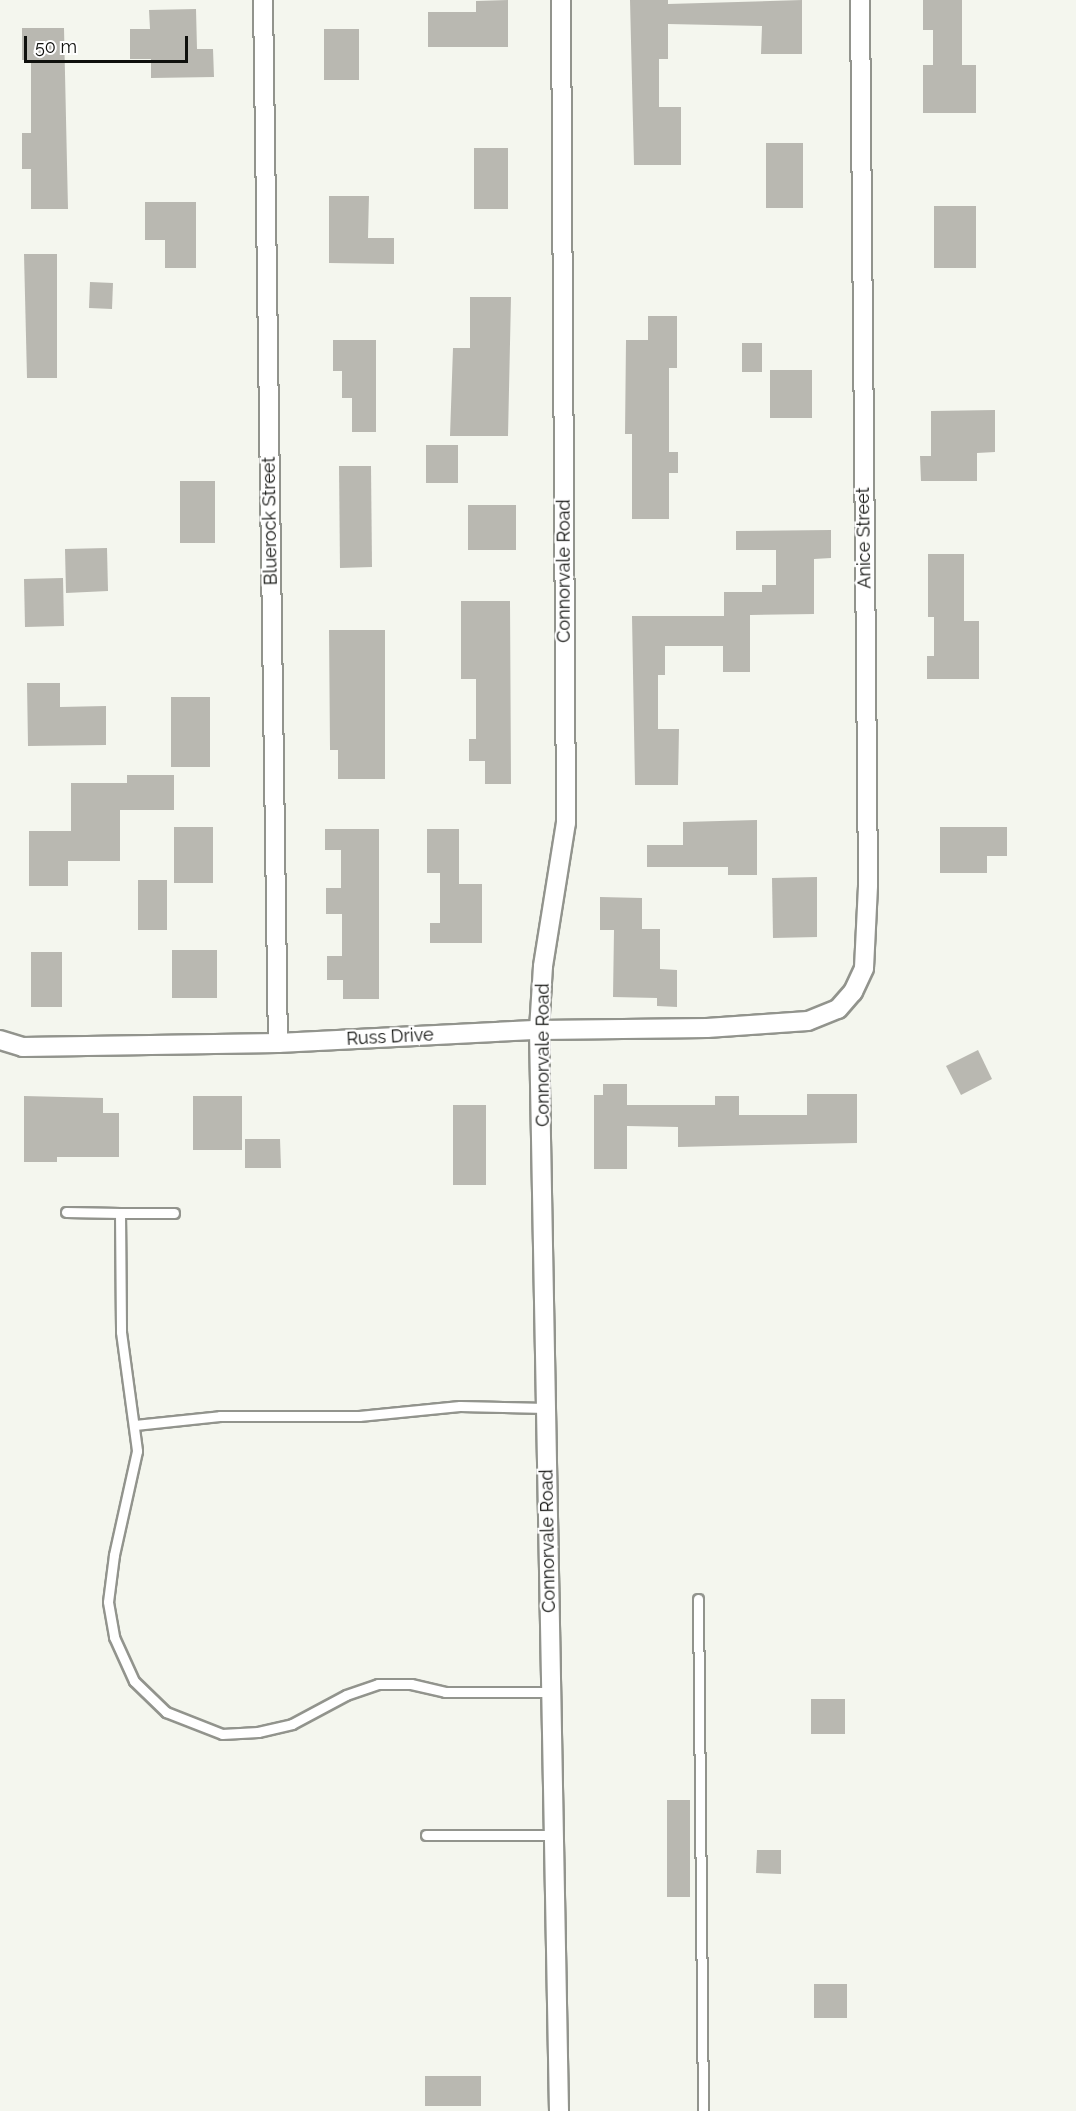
<!DOCTYPE html>
<style>
body{margin:0}
#map{position:relative;width:1076px;height:2111px;overflow:hidden;background:#f4f6ee;font-family:Raleway,sans-serif}
div>[style]{position:absolute}
.building>*{inset:0;background:#b9b8b1}
.roads{filter:drop-shadow(2px 0 #92948d) drop-shadow(-2px 0 #92948d) drop-shadow(0 2px #92948d) drop-shadow(0 -2px #92948d)}
.service>*{height:9px;margin:-4.5px;padding:0 4.5px;transform-origin:4.5px;border-radius:4.5px;background:#fff}
.minor>*{height:18px;margin:-9px;padding:0 9px;transform-origin:9px;border-radius:9px;background:#fff}
span{translate:-50% -50%;white-space:nowrap;text-align:center;line-height:1.15;-webkit-text-stroke:4.5px #fff;paint-order:stroke}
.street-label{font-size:18px;color:#0f100d}
.scale{position:absolute;left:24px;top:36px;width:164px;height:27px;box-sizing:border-box;border:3px solid #0f100d;border-top:0;padding-left:8px;font-size:18px;line-height:21px;white-space:nowrap;color:#0f100d;-webkit-text-stroke:4px #fff;paint-order:stroke}
</style>
<div id="map">
<div class="building">
<div style="clip-path:polygon(508px 0,508px 47px,428px 47px,428px 12px,476px 12px,476px 1px)"></div>
<div style="clip-path:polygon(630px 0,668px 0,668px 4px,802px 0,802px 54px,761px 54px,762px 26px,668px 24px,668px 59px,659px 59px,659px 107px,681px 107px,681px 165px,634px 165px)"></div>
<div style="clip-path:polygon(923px 0,962px 0,962px 65px,976px 65px,976px 113px,923px 113px,923px 65px,933px 65px,933px 30px,923px 30px)"></div>
<div style="clip-path:polygon(196px 9px,197px 49px,213px 49px,214px 77px,151px 78px,151px 59px,130px 59px,130px 29px,150px 29px,149px 10px)"></div>
<div style="clip-path:polygon(22px 28px,64px 28px,68px 209px,31px 209px,31px 169px,22px 169px,22px 133px,31px 133px,31px 60px,22px 60px)"></div>
<div style="clip-path:polygon(324px 29px,359px 29px,359px 80px,324px 80px)"></div>
<div style="clip-path:polygon(766px 143px,803px 143px,803px 208px,766px 208px)"></div>
<div style="clip-path:polygon(474px 148px,508px 148px,508px 209px,474px 209px)"></div>
<div style="clip-path:polygon(329px 196px,369px 196px,368px 238px,394px 238px,394px 264px,329px 263px)"></div>
<div style="clip-path:polygon(145px 202px,196px 202px,196px 268px,165px 268px,165px 240px,145px 240px)"></div>
<div style="clip-path:polygon(934px 206px,976px 206px,976px 268px,934px 268px)"></div>
<div style="clip-path:polygon(24px 254px,57px 254px,57px 378px,27px 378px)"></div>
<div style="clip-path:polygon(90px 282px,113px 283px,112px 309px,89px 308px)"></div>
<div style="clip-path:polygon(470px 297px,511px 297px,508px 436px,450px 436px,453px 348px,470px 348px)"></div>
<div style="clip-path:polygon(648px 316px,677px 316px,677px 368px,669px 368px,669px 452px,678px 452px,678px 473px,669px 473px,669px 519px,632px 519px,632px 434px,625px 434px,626px 340px,648px 340px)"></div>
<div style="clip-path:polygon(333px 340px,376px 340px,376px 432px,352px 432px,352px 398px,342px 398px,342px 371px,333px 371px)"></div>
<div style="clip-path:polygon(742px 343px,762px 343px,762px 372px,742px 372px)"></div>
<div style="clip-path:polygon(770px 370px,812px 370px,812px 418px,770px 418px)"></div>
<div style="clip-path:polygon(995px 410px,995px 452px,977px 453px,977px 481px,921px 481px,920px 456px,931px 456px,931px 411px)"></div>
<div style="clip-path:polygon(426px 445px,458px 445px,458px 483px,426px 483px)"></div>
<div style="clip-path:polygon(339px 466px,371px 466px,372px 567px,340px 568px)"></div>
<div style="clip-path:polygon(180px 481px,215px 481px,215px 543px,180px 543px)"></div>
<div style="clip-path:polygon(468px 505px,516px 505px,516px 550px,468px 550px)"></div>
<div style="clip-path:polygon(831px 530px,831px 558px,814px 559px,814px 614px,750px 615px,750px 672px,723px 672px,723px 646px,665px 646px,665px 675px,658px 675px,658px 729px,679px 729px,678px 785px,635px 785px,632px 616px,724px 616px,724px 592px,762px 592px,762px 585px,776px 585px,776px 550px,736px 550px,736px 531px)"></div>
<div style="clip-path:polygon(107px 548px,108px 591px,66px 593px,65px 549px)"></div>
<div style="clip-path:polygon(928px 554px,964px 554px,964px 621px,979px 621px,979px 679px,927px 679px,927px 656px,934px 656px,934px 617px,928px 617px)"></div>
<div style="clip-path:polygon(63px 578px,64px 626px,25px 627px,24px 579px)"></div>
<div style="clip-path:polygon(461px 601px,510px 601px,511px 784px,485px 784px,485px 761px,469px 761px,469px 739px,476px 739px,476px 679px,461px 679px)"></div>
<div style="clip-path:polygon(329px 630px,385px 630px,385px 779px,338px 779px,338px 750px,330px 750px)"></div>
<div style="clip-path:polygon(27px 683px,60px 683px,60px 707px,106px 706px,106px 745px,28px 746px)"></div>
<div style="clip-path:polygon(171px 697px,210px 697px,210px 767px,171px 767px)"></div>
<div style="clip-path:polygon(127px 775px,174px 775px,174px 810px,120px 810px,120px 861px,68px 861px,68px 886px,29px 886px,29px 831px,71px 831px,71px 783px,127px 783px)"></div>
<div style="clip-path:polygon(757px 820px,757px 875px,728px 875px,728px 867px,647px 867px,647px 845px,683px 845px,683px 822px)"></div>
<div style="clip-path:polygon(174px 827px,213px 827px,213px 883px,174px 883px)"></div>
<div style="clip-path:polygon(940px 827px,1007px 827px,1007px 856px,987px 856px,987px 873px,940px 873px)"></div>
<div style="clip-path:polygon(325px 829px,379px 829px,379px 999px,343px 999px,343px 980px,327px 980px,327px 956px,342px 956px,342px 914px,326px 914px,326px 888px,341px 888px,341px 850px,325px 850px)"></div>
<div style="clip-path:polygon(427px 829px,459px 829px,459px 884px,482px 884px,482px 943px,430px 943px,430px 923px,440px 923px,440px 873px,427px 873px)"></div>
<div style="clip-path:polygon(817px 877px,817px 937px,773px 938px,772px 878px)"></div>
<div style="clip-path:polygon(138px 880px,167px 880px,167px 930px,138px 930px)"></div>
<div style="clip-path:polygon(600px 897px,642px 898px,642px 929px,660px 929px,660px 969px,677px 970px,677px 1007px,657px 1006px,657px 998px,613px 997px,614px 930px,600px 930px)"></div>
<div style="clip-path:polygon(172px 950px,217px 950px,217px 998px,172px 998px)"></div>
<div style="clip-path:polygon(31px 952px,62px 952px,62px 1007px,31px 1007px)"></div>
<div style="clip-path:polygon(978px 1050px,992px 1079px,961px 1095px,946px 1066px)"></div>
<div style="clip-path:polygon(603px 1084px,627px 1084px,627px 1105px,715px 1105px,715px 1096px,739px 1096px,739px 1115px,807px 1115px,807px 1094px,857px 1094px,857px 1143px,678px 1147px,678px 1127px,627px 1126px,627px 1169px,594px 1169px,594px 1095px,603px 1095px)"></div>
<div style="clip-path:polygon(24px 1096px,103px 1098px,103px 1113px,119px 1113px,119px 1157px,57px 1157px,57px 1162px,24px 1162px)"></div>
<div style="clip-path:polygon(193px 1096px,242px 1096px,242px 1150px,193px 1150px)"></div>
<div style="clip-path:polygon(453px 1105px,486px 1105px,486px 1185px,453px 1185px)"></div>
<div style="clip-path:polygon(245px 1139px,280px 1139px,281px 1168px,245px 1168px)"></div>
<div style="clip-path:polygon(811px 1699px,845px 1699px,845px 1734px,811px 1734px)"></div>
<div style="clip-path:polygon(667px 1800px,690px 1800px,690px 1897px,667px 1897px)"></div>
<div style="clip-path:polygon(757px 1850px,781px 1850px,781px 1874px,756px 1873px)"></div>
<div style="clip-path:polygon(814px 1984px,847px 1984px,847px 2018px,814px 2018px)"></div>
<div style="clip-path:polygon(425px 2076px,481px 2076px,481px 2106px,425px 2106px)"></div>
</div>
<div class="roads">
<div class="service">
<div style="left:66px;top:1212px;width:54px;rotate:1.1deg"></div>
<div style="left:120px;top:1213px;width:119px;rotate:89.5deg"></div>
<div style="left:121px;top:1332px;width:120px;rotate:82.3deg"></div>
<div style="left:137px;top:1451px;width:107px;rotate:102.5deg"></div>
<div style="left:114px;top:1555px;width:47px;rotate:97.3deg"></div>
<div style="left:108px;top:1602px;width:36px;rotate:80deg"></div>
<div style="left:114px;top:1637px;width:48px;rotate:65.6deg"></div>
<div style="left:134px;top:1681px;width:45px;rotate:44.1deg"></div>
<div style="left:166px;top:1712px;width:60px;rotate:21.4deg"></div>
<div style="left:222px;top:1734px;width:36px;rotate:-3deg"></div>
<div style="left:258px;top:1732px;width:35px;rotate:-13deg"></div>
<div style="left:292px;top:1724px;width:61px;rotate:-28.2deg"></div>
<div style="left:346px;top:1695px;width:34px;rotate:-19deg"></div>
<div style="left:378px;top:1684px;width:33px"></div>
<div style="left:411px;top:1684px;width:35px;rotate:13deg"></div>
<div style="left:445px;top:1692px;width:105px"></div>
<div style="left:120px;top:1213px;width:54px"></div>
<div style="left:135px;top:1425px;width:85px;rotate:-6deg"></div>
<div style="left:220px;top:1416px;width:139px"></div>
<div style="left:359px;top:1416px;width:101px;rotate:-5.7deg"></div>
<div style="left:460px;top:1406px;width:86px;rotate:1.3deg"></div>
<div style="left:698px;top:1599px;width:512px;rotate:89.44deg"></div>
<div style="left:426px;top:1835px;width:127px"></div>
</div>
<div class="minor">
<div style="left:263px;top:0;width:1043px;rotate:89.18deg"></div>
<div style="left:0;top:1040px;width:24px;rotate:17deg"></div>
<div style="left:23px;top:1047px;width:255px;rotate:-0.9deg"></div>
<div style="left:278px;top:1043px;width:261px;rotate:-2.9deg"></div>
<div style="left:539px;top:1030px;width:168px;rotate:-0.7deg"></div>
<div style="left:707px;top:1028px;width:101px;rotate:-4deg"></div>
<div style="left:808px;top:1021px;width:32px;rotate:-22deg"></div>
<div style="left:838px;top:1009px;width:23px;rotate:-49deg"></div>
<div style="left:853px;top:992px;width:26px;rotate:-65deg"></div>
<div style="left:864px;top:968px;width:83px;rotate:-87.2deg"></div>
<div style="left:868px;top:885px;width:885px;rotate:-90.52deg"></div>
<div style="left:559px;top:2111px;width:1081px;rotate:-91.06deg"></div>
<div style="left:539px;top:1030px;width:64px;rotate:-86.4deg"></div>
<div style="left:543px;top:966px;width:145px;rotate:-80.9deg"></div>
<div style="left:566px;top:823px;width:823px;rotate:-90.35deg"></div>
</div>
</div>
<div class="street-label">
<span style="left:270px;top:521px;rotate:-91deg">Bluerock Street</span>
<span style="left:864px;top:538px;rotate:-91deg">Anice Street</span>
<span style="left:564px;top:571px;rotate:-90deg">Connorvale Road</span>
<span style="left:390px;top:1037px;rotate:-3deg">Russ Drive</span>
<span style="left:543px;top:1055px;rotate:-90deg">Connorvale Road</span>
<span style="left:548px;top:1541px;rotate:-91deg">Connorvale Road</span>
</div>
<div class="scale">50 m</div>
</div>
